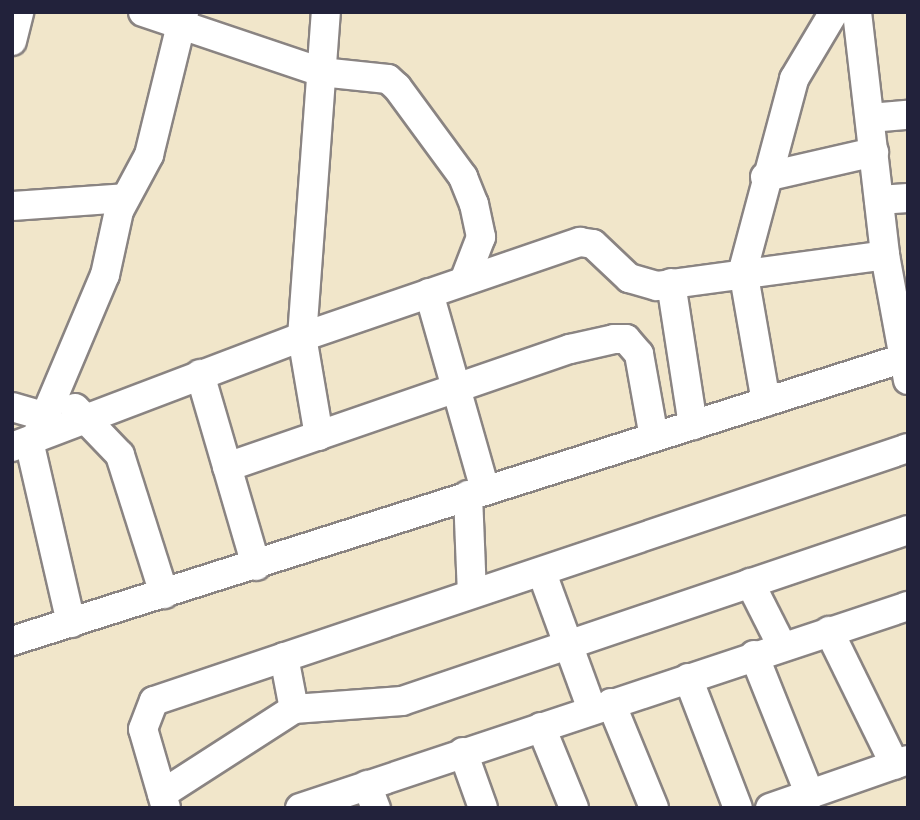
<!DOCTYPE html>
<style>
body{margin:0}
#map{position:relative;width:920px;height:820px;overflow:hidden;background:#f1e6ca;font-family:Mali,sans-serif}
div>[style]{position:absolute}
.roads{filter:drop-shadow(2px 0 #8a8482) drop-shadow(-2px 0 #8a8482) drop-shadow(0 2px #8a8482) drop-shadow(0 -2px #8a8482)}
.minor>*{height:28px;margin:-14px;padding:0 14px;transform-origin:14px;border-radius:14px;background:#fff}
span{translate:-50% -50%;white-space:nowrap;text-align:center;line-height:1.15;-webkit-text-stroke:5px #fbf7ec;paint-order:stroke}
.frame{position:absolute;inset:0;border:14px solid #22223b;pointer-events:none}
</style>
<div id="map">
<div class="roads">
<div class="minor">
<div style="left:143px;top:12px;width:188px;rotate:18.6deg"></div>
<div style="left:321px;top:72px;width:67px;rotate:6deg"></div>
<div style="left:388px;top:79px;width:12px;rotate:42deg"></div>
<div style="left:397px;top:87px;width:112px;rotate:53.7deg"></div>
<div style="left:463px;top:177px;width:29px;rotate:68deg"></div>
<div style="left:474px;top:204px;width:34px;rotate:78deg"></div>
<div style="left:481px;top:237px;width:47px;rotate:111.1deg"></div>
<div style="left:857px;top:12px;width:245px;rotate:83.4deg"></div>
<div style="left:885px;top:255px;width:127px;rotate:79.6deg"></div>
<div style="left:12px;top:41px;width:30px;rotate:-76deg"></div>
<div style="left:870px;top:118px;width:38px;rotate:-5deg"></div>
<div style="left:765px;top:177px;width:112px;rotate:-12.9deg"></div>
<div style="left:879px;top:200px;width:29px;rotate:-4deg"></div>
<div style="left:12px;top:206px;width:113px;rotate:-4deg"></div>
<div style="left:671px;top:283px;width:144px;rotate:81.2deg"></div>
<div style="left:429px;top:293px;width:205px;rotate:74.1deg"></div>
<div style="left:200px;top:374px;width:200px;rotate:73.7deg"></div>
<div style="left:766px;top:402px;width:134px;rotate:-99.9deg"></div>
<div style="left:743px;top:270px;width:198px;rotate:-75deg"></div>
<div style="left:794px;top:79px;width:78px;rotate:-59.2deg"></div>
<div style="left:12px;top:407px;width:35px;rotate:16deg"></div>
<div style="left:75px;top:408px;width:65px;rotate:46.2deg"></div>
<div style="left:120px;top:455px;width:146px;rotate:72.4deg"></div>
<div style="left:319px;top:436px;width:100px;rotate:-99.7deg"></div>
<div style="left:302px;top:337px;width:326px;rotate:-85.8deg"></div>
<div style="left:36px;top:438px;width:177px;rotate:-67.1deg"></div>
<div style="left:105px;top:275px;width:66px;rotate:-77.7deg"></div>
<div style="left:119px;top:211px;width:64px;rotate:-61.8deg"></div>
<div style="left:149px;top:155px;width:147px;rotate:-76.2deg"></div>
<div style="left:29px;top:441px;width:187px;rotate:77deg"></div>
<div style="left:12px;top:447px;width:310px;rotate:-20.8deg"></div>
<div style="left:302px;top:337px;width:294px;rotate:-18.9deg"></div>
<div style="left:580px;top:242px;width:13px;rotate:9deg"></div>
<div style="left:593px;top:244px;width:50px;rotate:43.4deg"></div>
<div style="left:629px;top:278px;width:29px;rotate:16deg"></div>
<div style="left:657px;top:286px;width:230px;rotate:-7.7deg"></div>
<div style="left:227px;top:467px;width:363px;rotate:-19deg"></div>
<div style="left:570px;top:349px;width:45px;rotate:-12.8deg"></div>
<div style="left:614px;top:339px;width:12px"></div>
<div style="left:626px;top:339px;width:20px;rotate:49deg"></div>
<div style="left:639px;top:354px;width:84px;rotate:79.8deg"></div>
<div style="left:468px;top:495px;width:98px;rotate:87.7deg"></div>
<div style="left:542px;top:573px;width:146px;rotate:69.9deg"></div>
<div style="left:750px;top:583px;width:71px;rotate:63.1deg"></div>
<div style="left:829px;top:631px;width:149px;rotate:63.8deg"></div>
<div style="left:12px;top:641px;width:936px;rotate:-17.6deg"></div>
<div style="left:754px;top:655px;width:151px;rotate:68.2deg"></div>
<div style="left:284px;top:657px;width:53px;rotate:79.1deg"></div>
<div style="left:688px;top:678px;width:139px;rotate:69deg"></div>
<div style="left:611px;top:703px;width:113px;rotate:67.7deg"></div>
<div style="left:541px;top:727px;width:87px;rotate:67.8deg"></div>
<div style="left:463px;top:752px;width:59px;rotate:70.3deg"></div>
<div style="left:367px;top:785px;width:25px;rotate:69deg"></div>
<div style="left:162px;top:794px;width:157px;rotate:-32.8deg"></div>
<div style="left:294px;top:709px;width:108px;rotate:-4.2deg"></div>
<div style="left:402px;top:701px;width:534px;rotate:-18.67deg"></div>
<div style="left:166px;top:808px;width:82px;rotate:-106.2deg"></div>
<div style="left:143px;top:729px;width:30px;rotate:-69deg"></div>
<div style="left:154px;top:701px;width:795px;rotate:-18.55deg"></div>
<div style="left:300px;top:808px;width:641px;rotate:-18.38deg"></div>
<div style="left:770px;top:808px;width:146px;rotate:-19.2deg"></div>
</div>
</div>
<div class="frame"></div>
</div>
